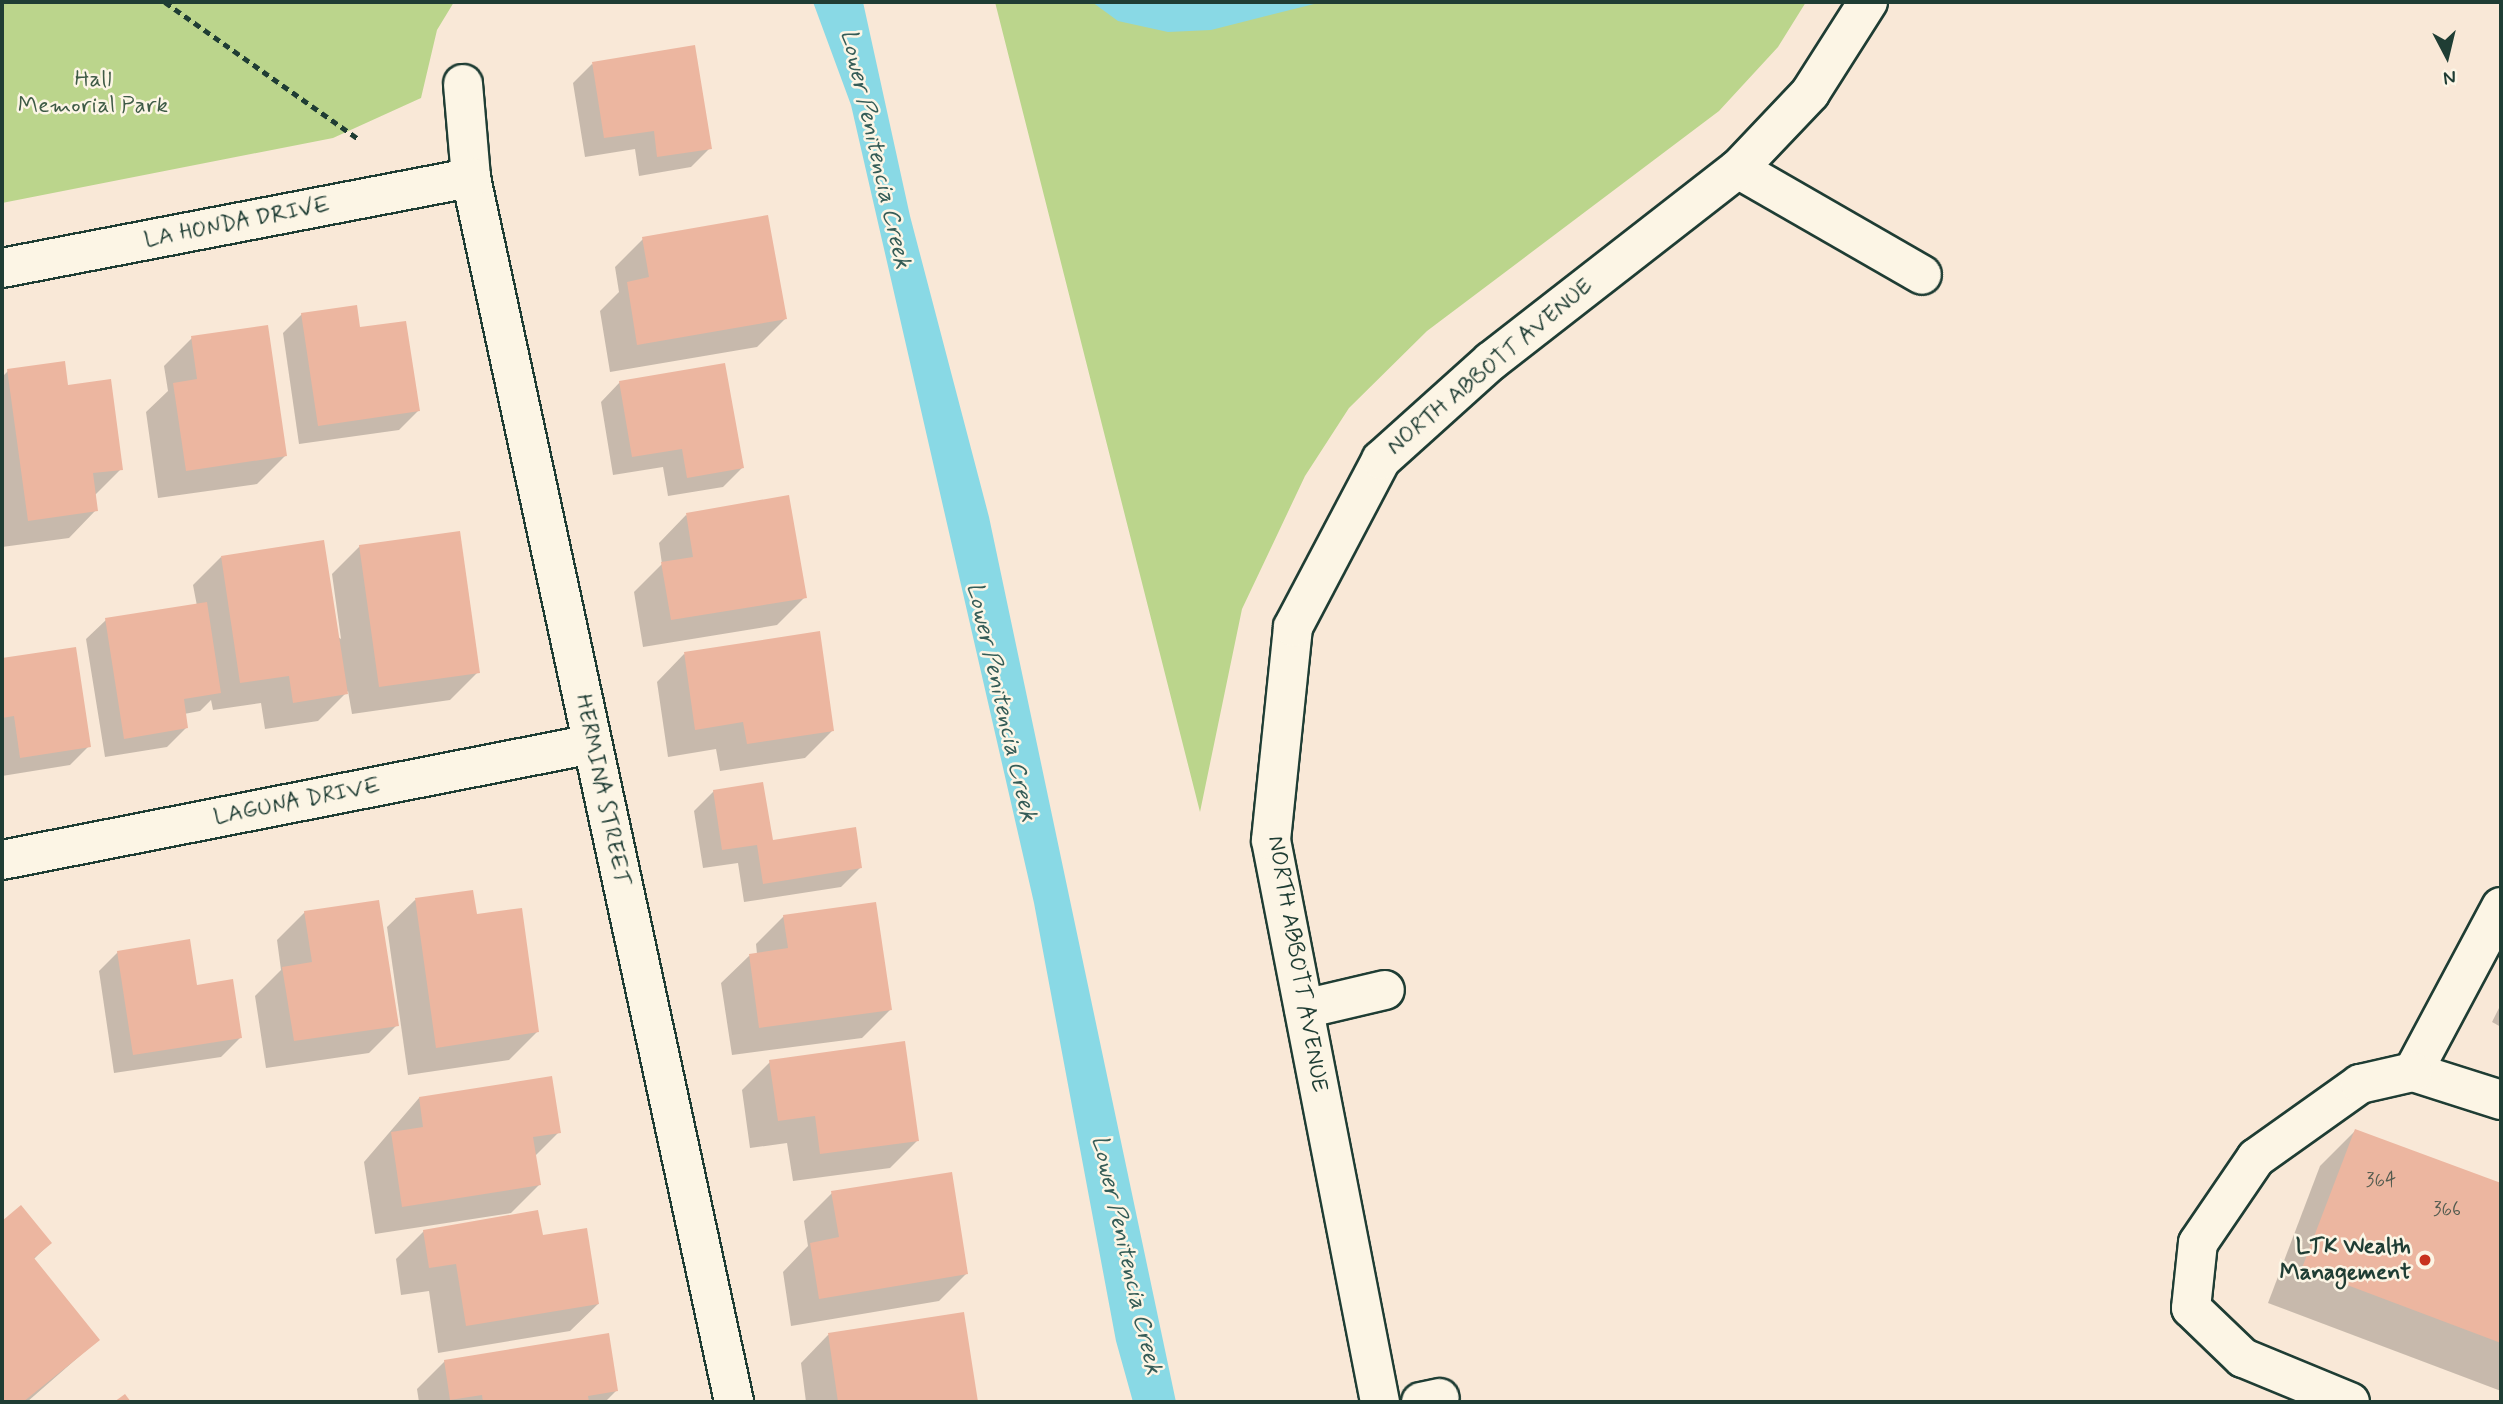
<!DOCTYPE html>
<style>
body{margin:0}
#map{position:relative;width:2503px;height:1404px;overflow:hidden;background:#f9e8d7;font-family:Mynerve,sans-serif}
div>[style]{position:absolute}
.green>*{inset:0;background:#bbd58c}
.water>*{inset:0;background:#89d9e5}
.shadow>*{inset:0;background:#0003}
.building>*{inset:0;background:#ecb6a0}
.path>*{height:4.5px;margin-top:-2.25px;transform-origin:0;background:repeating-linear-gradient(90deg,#1f3d34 0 7px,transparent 0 12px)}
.roads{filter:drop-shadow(2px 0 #1f3d34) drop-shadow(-2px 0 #1f3d34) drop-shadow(0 2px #1f3d34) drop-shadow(0 -2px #1f3d34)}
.minor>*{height:38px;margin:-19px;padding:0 19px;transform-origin:19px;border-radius:19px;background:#fcf5e5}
.dots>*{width:19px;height:19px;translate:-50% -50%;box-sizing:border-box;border:4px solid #fcf5e5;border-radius:50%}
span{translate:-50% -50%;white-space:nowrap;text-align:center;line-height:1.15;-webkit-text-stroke:5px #fcf5e5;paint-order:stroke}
.number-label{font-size:19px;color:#525b4f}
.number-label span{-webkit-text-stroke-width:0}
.park-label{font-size:23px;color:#3e5b46}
.street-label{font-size:23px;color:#1f3d34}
.poi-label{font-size:23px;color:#1f3d34;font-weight:700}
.right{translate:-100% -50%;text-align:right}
.water-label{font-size:24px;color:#345c57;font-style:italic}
.frame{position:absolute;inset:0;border:4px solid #1f3d34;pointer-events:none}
.north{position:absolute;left:2412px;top:21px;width:70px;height:70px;-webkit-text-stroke:5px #fcf5e5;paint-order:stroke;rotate:173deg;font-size:19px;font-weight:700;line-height:28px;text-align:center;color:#1f3d34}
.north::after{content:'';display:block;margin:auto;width:24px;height:32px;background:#1f3d34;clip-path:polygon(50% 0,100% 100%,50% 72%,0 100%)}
</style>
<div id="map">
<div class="green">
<div style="clip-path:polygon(2px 2px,454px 2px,437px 30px,421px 98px,333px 138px,2px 203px)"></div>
<div style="clip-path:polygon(995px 2px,1806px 2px,1778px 47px,1719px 111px,1427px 331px,1349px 408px,1305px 476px,1242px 609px,1200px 812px)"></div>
</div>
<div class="water">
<div style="clip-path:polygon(813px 2px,863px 2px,910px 216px,989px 517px,1176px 1402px,1133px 1402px,1116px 1341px,1034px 903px,851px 105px)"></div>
<div style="clip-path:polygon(1092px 2px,1322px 2px,1211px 30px,1168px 32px,1118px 21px)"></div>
</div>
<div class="shadow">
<div style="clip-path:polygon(592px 64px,710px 148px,691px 167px,639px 176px,635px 149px,585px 157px,573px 83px)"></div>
<div style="clip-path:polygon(643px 239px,785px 319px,757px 347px,610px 372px,600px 311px,619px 292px,615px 267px)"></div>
<div style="clip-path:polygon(302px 314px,359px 329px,418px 411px,399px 430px,299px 444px,283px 333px)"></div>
<div style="clip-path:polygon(192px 338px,285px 456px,257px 484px,158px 498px,146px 412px,168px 391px,164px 366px)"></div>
<div style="clip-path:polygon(8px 371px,66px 387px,121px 469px,94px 496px,96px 510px,69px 538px,2px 547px,2px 377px)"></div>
<div style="clip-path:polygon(620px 382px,742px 468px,723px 487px,668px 496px,663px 467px,613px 475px,601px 402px)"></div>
<div style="clip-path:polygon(686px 515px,805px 597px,777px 625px,643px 647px,634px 592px,662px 564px,659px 543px)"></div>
<div style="clip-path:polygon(360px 546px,478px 672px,450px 700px,352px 714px,348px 691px,318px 721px,265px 729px,261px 703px,213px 710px,211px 700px,200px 711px,184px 714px,186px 728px,167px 747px,105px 757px,86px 639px,106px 620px,197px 606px,193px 585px,221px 557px,341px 639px,332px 574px)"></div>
<div style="clip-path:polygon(74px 649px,89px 746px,70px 765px,2px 776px,2px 660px)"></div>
<div style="clip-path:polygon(684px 654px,833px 730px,805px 758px,720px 771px,716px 749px,668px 757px,657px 682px)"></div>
<div style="clip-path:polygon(714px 791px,771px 842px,860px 868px,841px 887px,744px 902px,738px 863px,703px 868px,694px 811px)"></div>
<div style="clip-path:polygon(415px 900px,475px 916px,537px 1032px,509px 1060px,408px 1075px,387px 927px)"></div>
<div style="clip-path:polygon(305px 912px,397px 1025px,369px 1053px,266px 1068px,255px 996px,281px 970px,277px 940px)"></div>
<div style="clip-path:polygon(784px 916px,890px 1010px,862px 1038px,732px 1055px,721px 983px,749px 956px,757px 954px,756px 944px)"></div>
<div style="clip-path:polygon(118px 952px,196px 987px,240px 1038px,221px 1057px,114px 1073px,99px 971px)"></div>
<div style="clip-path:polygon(2501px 1004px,2501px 1027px,2492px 1022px)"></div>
<div style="clip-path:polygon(770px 1062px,918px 1140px,890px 1168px,793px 1181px,787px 1143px,750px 1148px,742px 1090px)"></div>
<div style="clip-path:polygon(419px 1098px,559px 1132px,535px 1156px,539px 1185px,511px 1213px,375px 1234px,364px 1162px)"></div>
<div style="clip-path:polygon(2355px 1131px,2501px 1185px,2501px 1391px,2268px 1303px,2320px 1166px)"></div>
<div style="clip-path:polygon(832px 1193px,966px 1274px,939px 1301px,791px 1326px,783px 1272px,808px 1246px,804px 1221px)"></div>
<div style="clip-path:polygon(21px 1207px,50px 1243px,33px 1260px,98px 1340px,27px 1402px,2px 1402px,2px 1223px)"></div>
<div style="clip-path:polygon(424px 1231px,541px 1237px,598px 1304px,570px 1331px,438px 1353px,429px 1291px,401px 1295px,396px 1259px)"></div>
<div style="clip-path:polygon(963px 1314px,976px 1402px,806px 1402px,801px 1363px,828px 1335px)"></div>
<div style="clip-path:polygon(445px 1361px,616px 1391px,605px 1402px,419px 1402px,417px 1389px)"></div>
</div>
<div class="building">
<div style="clip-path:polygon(695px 45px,712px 149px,657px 157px,654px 131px,604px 138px,592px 62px)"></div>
<div style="clip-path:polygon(768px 215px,787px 319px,637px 345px,627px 282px,649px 277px,642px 237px)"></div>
<div style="clip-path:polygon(357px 305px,360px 327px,406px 321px,420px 411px,318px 426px,301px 313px)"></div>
<div style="clip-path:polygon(268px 325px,287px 456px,186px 471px,173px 383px,197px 379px,191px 336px)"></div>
<div style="clip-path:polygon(65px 361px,68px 385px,111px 379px,123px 470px,93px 473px,98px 511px,28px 521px,7px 369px)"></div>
<div style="clip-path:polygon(725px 363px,744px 468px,687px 478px,682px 449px,632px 457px,619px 381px)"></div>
<div style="clip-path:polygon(789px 495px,807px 598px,671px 620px,661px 562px,693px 557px,686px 513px)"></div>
<div style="clip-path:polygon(460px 531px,480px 673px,379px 687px,359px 545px)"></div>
<div style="clip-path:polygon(324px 540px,348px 694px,293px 703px,289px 676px,240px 683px,221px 556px)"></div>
<div style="clip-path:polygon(207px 602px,221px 693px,184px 699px,188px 728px,124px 739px,105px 618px)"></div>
<div style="clip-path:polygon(820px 631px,834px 731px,747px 744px,743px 722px,695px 730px,684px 652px)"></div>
<div style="clip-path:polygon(76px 647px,91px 747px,20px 758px,14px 716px,2px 718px,2px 658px)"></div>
<div style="clip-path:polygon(763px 782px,773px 840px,856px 827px,862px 868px,763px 884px,757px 845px,722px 850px,713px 790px)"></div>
<div style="clip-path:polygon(473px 890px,477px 914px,522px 908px,539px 1032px,436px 1048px,415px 898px)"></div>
<div style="clip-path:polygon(379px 900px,399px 1026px,294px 1041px,282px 967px,312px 962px,304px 911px)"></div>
<div style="clip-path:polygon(876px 902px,892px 1010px,759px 1028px,749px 954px,788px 948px,783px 915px)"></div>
<div style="clip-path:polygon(190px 939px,197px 985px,233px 979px,242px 1038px,133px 1055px,117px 951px)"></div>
<div style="clip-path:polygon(905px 1041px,919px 1141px,820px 1154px,815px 1116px,778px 1121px,769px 1060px)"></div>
<div style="clip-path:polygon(552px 1076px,561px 1133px,533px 1137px,541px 1185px,402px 1207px,391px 1132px,423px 1127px,419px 1097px)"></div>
<div style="clip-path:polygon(2355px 1129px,2501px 1183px,2501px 1343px,2302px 1268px)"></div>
<div style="clip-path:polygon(952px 1172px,968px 1274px,819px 1299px,810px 1243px,839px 1237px,831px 1191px)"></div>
<div style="clip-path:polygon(21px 1205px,52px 1243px,34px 1258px,100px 1340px,23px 1402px,2px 1402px,2px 1221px)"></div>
<div style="clip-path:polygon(538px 1210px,543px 1235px,587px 1228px,599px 1304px,466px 1326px,456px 1264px,429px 1268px,423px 1230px)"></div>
<div style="clip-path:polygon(964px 1312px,978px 1402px,838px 1402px,828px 1333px)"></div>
<div style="clip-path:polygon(609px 1333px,618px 1391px,588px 1396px,589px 1402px,483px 1402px,482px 1395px,450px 1400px,444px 1360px)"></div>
<div style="clip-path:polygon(125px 1394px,131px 1402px,114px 1402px)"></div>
</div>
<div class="path">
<div style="left:165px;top:2px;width:239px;rotate:35.3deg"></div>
</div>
<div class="roads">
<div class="minor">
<div style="left:463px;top:84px;width:94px;rotate:85.1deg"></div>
<div style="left:471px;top:178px;width:1252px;rotate:77.87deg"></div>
<div style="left:1738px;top:169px;width:212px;rotate:29.9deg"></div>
<div style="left:2px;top:268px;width:478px;rotate:-10.9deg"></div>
<div style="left:2px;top:860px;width:601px;rotate:-11.12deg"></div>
<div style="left:2501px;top:907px;width:187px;rotate:118.1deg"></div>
<div style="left:2413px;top:1072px;width:92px;rotate:17.7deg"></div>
<div style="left:1304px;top:1009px;width:83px;rotate:-13.2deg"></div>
<div style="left:1380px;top:1402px;width:572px;rotate:-100.98deg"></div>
<div style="left:1271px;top:840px;width:214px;rotate:-84.1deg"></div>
<div style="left:1293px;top:627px;width:189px;rotate:-62.2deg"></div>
<div style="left:1381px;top:460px;width:148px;rotate:-42deg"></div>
<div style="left:1491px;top:361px;width:313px;rotate:-37.9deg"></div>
<div style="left:1738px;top:169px;width:105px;rotate:-46.5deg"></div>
<div style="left:1810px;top:93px;width:108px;rotate:-57.5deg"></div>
<div style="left:1421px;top:1402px;width:19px;rotate:-12deg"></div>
<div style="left:2350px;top:1402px;width:116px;rotate:-157.6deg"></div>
<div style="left:2243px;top:1358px;width:72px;rotate:-136.1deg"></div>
<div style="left:2191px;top:1308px;width:65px;rotate:-83.9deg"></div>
<div style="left:2198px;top:1243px;width:103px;rotate:-55.7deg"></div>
<div style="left:2256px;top:1158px;width:128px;rotate:-35.4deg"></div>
<div style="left:2360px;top:1084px;width:54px;rotate:-12.8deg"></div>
</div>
</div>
<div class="dots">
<div style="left:2425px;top:1260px;background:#c8321e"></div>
</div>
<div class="number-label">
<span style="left:2381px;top:1181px">364</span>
<span style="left:2447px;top:1210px">366</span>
</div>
<div class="park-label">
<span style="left:93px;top:93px">Hall<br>Memorial Park</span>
</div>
<div class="street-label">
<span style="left:237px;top:223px;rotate:-11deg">LA HONDA DRIVE</span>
<span style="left:1490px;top:367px;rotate:-40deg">NORTH ABBOTT AVENUE</span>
<span style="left:602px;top:790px;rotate:78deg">HERMINA STREET</span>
<span style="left:297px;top:802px;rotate:-11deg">LAGUNA DRIVE</span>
<span style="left:1297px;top:964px;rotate:80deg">NORTH ABBOTT AVENUE</span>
</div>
<div class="poi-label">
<span class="right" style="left:2411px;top:1260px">LTK Wealth<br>Management</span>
</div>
<div class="water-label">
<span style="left:875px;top:149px;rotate:77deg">Lower Penitencia Creek</span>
<span style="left:1001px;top:702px;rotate:77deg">Lower Penitencia Creek</span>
<span style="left:1126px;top:1255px;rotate:77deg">Lower Penitencia Creek</span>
</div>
<div class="frame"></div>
<div class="north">N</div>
</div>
